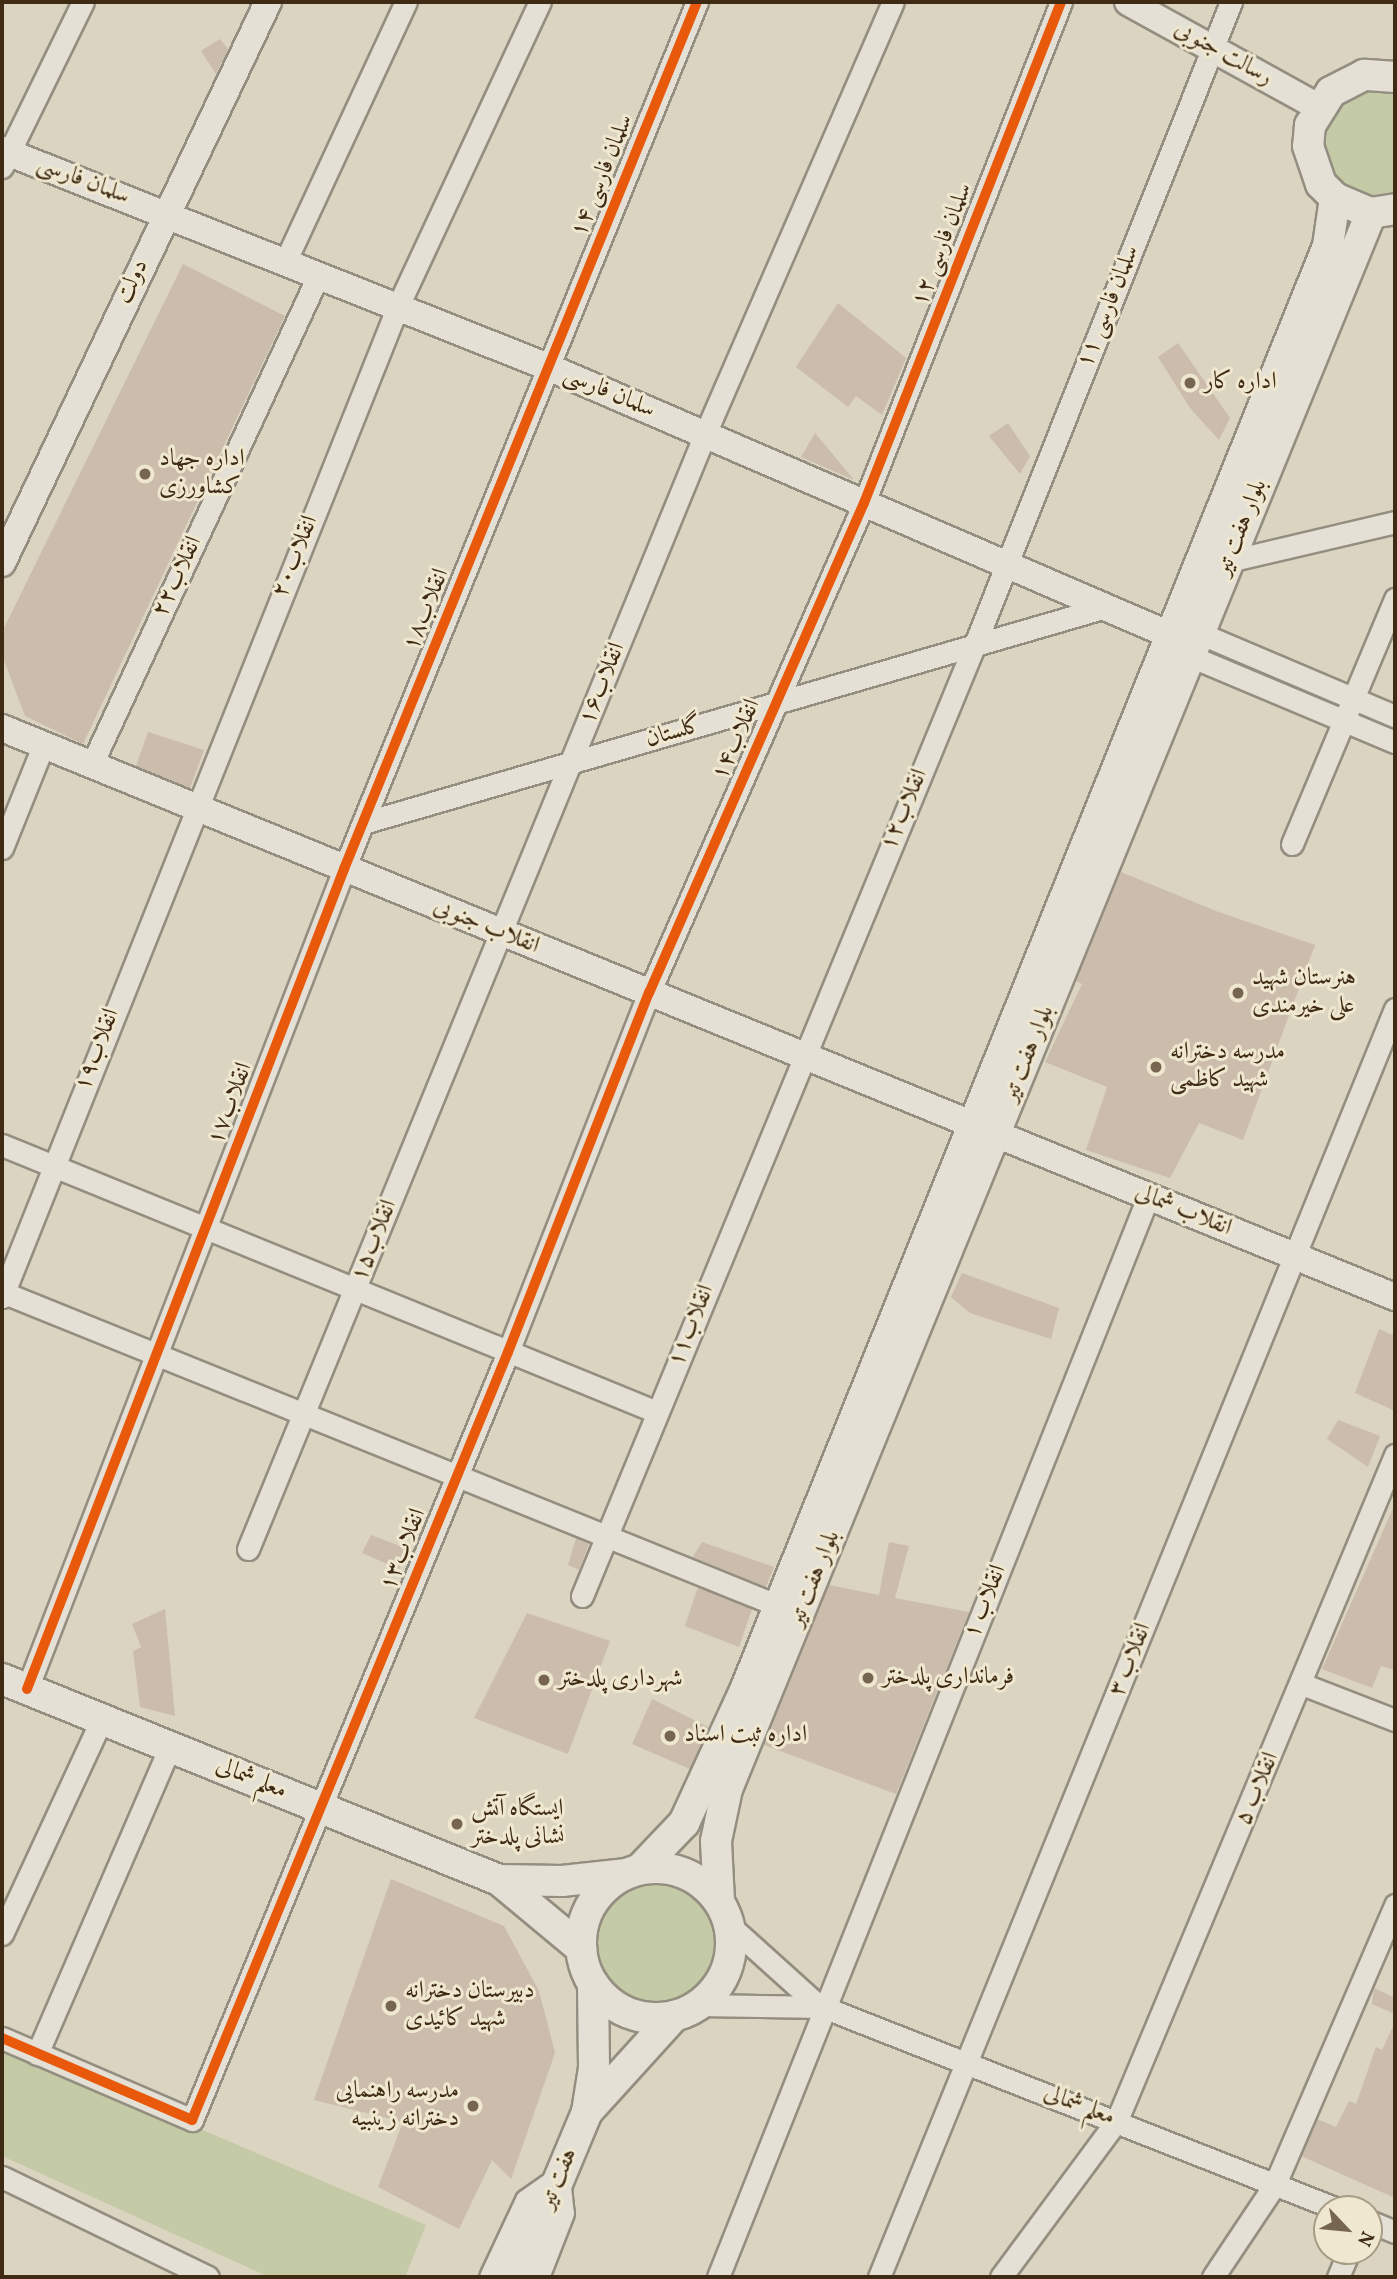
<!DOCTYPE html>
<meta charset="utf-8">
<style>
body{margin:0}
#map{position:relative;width:1397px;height:2279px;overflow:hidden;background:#dbd4c0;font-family:Vollkorn,Amiri,serif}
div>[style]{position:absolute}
.green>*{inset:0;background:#c4c9a6}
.round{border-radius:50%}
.building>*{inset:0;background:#ccbcac}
.roads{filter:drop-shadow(2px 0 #948e80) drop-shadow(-2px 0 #948e80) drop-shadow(0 2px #948e80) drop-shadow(0 -2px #948e80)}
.minor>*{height:21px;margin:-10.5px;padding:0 10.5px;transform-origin:10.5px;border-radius:10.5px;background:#e4e0d5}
.tertiary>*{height:26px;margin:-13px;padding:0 13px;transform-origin:13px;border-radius:13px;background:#e4e0d5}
.secondary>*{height:30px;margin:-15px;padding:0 15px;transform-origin:15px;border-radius:15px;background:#e4e0d5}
.secondary>.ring{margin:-15px;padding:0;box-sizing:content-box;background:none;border:30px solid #e4e0d5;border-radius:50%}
.cycleway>*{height:10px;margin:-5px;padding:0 5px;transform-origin:5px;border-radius:5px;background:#e8590c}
.dots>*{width:19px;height:19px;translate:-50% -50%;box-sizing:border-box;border:4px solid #efe7cf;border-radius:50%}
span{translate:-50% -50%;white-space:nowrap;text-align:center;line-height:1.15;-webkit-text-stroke:6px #efe7cf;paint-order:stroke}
.street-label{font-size:24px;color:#3f2b13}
.poi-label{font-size:24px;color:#3f2b13}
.left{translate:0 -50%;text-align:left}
.right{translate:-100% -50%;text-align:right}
.frame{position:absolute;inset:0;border:4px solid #3f2b13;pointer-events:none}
.north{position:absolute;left:1313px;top:2195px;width:70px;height:70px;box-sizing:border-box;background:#efe7cf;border:2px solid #a99c84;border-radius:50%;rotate:116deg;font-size:19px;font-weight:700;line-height:28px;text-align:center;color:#3f2b13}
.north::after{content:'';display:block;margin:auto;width:24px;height:32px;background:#766650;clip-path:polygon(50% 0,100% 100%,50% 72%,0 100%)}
</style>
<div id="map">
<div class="green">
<div style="clip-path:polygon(1369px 87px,1395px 90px,1395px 200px,1373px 204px,1337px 189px,1318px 134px,1336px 102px)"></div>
<div class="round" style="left:591px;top:1881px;width:130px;height:130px"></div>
<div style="clip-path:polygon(2px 2045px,426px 2225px,405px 2277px,269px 2277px,2px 2156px)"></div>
</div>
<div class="building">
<div style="clip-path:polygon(220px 39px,228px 49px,216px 74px,201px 51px)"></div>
<div style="clip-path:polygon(183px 264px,285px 316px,83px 744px,25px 716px,2px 655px,2px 632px)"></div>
<div style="clip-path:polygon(838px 303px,906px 358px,882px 415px,856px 396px,848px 407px,796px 367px)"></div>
<div style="clip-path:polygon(1178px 343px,1230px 418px,1219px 440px,1190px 408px,1158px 357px)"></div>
<div style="clip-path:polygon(1008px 423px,1030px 456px,1020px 474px,989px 436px)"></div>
<div style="clip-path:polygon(815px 433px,854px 480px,801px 457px)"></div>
<div style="clip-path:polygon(148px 732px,204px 750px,190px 788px,136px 766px)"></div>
<div style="clip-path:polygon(1121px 872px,1216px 911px,1315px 945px,1243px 1140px,1199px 1123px,1170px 1178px,1086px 1150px,1107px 1087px,1045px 1062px,1082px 984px,1076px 981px)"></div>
<div style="clip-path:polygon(962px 1273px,1059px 1308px,1051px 1339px,970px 1313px,951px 1297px)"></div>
<div style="clip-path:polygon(1379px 1329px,1395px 1336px,1395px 1411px,1355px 1393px)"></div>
<div style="clip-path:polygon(1338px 1420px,1380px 1436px,1368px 1467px,1327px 1439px)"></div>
<div style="clip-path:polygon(1395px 1504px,1395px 1670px,1381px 1666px,1372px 1688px,1322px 1669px)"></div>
<div style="clip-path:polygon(371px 1535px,408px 1549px,399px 1569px,362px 1553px)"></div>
<div style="clip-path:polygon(576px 1538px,589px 1544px,579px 1570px,568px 1565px)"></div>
<div style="clip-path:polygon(702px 1542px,774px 1567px,766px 1587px,693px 1557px)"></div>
<div style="clip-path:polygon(889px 1542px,909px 1546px,895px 1598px,969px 1612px,896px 1794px,764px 1745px,829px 1585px,879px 1595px)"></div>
<div style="clip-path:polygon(698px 1587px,752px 1609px,739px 1647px,685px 1626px)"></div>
<div style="clip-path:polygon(165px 1609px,175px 1716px,140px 1707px,133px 1651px,141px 1647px,132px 1624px)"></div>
<div style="clip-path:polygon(527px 1613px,610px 1641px,568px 1754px,474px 1718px)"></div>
<div style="clip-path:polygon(652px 1699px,708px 1727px,690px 1769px,632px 1744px)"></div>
<div style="clip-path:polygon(391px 1879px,504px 1926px,539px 1991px,555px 2053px,511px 2179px,492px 2160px,459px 2229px,378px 2187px,403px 2122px,314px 2100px)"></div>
<div style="clip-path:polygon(1374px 1988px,1395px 1998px,1395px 2014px,1372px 2004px)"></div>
<div style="clip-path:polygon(1395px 2022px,1395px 2198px,1301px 2156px,1317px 2119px,1336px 2127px,1349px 2101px,1356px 2104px,1376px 2047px,1382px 2050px)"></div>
</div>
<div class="roads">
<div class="minor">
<div style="left:2px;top:167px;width:184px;rotate:-63.9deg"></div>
<div style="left:286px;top:260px;width:285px;rotate:-65.1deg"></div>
<div style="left:1229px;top:561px;width:171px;rotate:-13.2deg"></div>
<div style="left:1186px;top:634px;width:13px;rotate:-4deg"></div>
<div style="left:1199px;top:633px;width:213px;rotate:23deg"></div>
<div style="left:1181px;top:647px;width:13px;rotate:45deg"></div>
<div style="left:1190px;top:656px;width:222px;rotate:22.8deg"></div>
<div style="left:91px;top:766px;width:542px;rotate:-65.14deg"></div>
<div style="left:363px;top:823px;width:774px;rotate:-16.21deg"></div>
<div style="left:1292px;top:844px;width:266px;rotate:-67.2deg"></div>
<div style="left:2px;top:848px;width:110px;rotate:-68.1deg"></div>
<div style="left:2px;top:1145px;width:707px;rotate:22.18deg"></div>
<div style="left:2px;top:1292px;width:838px;rotate:22deg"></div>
<div style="left:2px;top:1297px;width:1067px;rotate:-68.22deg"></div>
<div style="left:398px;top:306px;width:336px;rotate:-65deg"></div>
<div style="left:248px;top:1549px;width:1205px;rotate:-67.71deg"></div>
<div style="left:705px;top:434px;width:471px;rotate:-66.5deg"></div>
<div style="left:582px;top:1596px;width:1025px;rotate:-67.57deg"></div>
<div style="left:973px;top:649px;width:697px;rotate:-68.26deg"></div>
<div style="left:1302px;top:1684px;width:100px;rotate:21.2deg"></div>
<div style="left:27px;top:1689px;width:879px;rotate:-68.86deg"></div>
<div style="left:344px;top:869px;width:936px;rotate:-67.85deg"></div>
<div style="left:729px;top:1925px;width:121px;rotate:42deg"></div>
<div style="left:2px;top:1934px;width:237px;rotate:-65.1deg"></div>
<div style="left:698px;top:2005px;width:125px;rotate:0.9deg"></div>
<div style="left:823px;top:2007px;width:552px;rotate:21.45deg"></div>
<div style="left:2px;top:2038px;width:207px;rotate:23.3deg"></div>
<div style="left:192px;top:2120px;width:830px;rotate:-67.63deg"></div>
<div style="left:508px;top:1352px;width:386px;rotate:-68.6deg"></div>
<div style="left:649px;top:993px;width:535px;rotate:-66.31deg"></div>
<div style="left:864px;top:503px;width:538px;rotate:-68.53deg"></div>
<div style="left:37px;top:2054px;width:335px;rotate:-66.6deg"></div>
<div style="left:2px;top:2177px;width:229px;rotate:25.9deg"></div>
<div style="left:1369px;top:2221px;width:28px;rotate:23deg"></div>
<div style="left:490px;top:2277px;width:85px;rotate:-64.9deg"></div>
<div style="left:526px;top:2200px;width:40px;rotate:-34.9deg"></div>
<div style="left:559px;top:2177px;width:36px;rotate:84deg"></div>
<div style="left:563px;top:2213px;width:69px;rotate:111.3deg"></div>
<div style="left:718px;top:2277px;width:1162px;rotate:-68.29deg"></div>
<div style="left:879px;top:2277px;width:1369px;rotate:-67.86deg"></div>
<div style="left:1001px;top:2277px;width:195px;rotate:-53.5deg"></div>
<div style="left:1117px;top:2120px;width:721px;rotate:-67.31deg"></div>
<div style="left:1213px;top:2277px;width:112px;rotate:-56.3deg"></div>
<div style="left:1275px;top:2184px;width:304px;rotate:-66.7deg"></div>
<div style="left:1338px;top:2277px;width:28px;rotate:-67deg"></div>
</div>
<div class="tertiary">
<div style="left:1128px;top:2px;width:217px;rotate:28.9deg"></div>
<div style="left:2px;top:150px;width:588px;rotate:21.67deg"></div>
<div style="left:548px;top:367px;width:677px;rotate:23.31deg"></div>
<div style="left:2px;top:563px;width:621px;rotate:-64.63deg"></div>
<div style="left:2px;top:728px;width:1505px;rotate:22.22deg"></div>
</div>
<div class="secondary">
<div style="left:1395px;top:77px;width:31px;rotate:-176deg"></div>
<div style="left:1364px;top:75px;width:37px;rotate:153deg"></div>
<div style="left:1331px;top:92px;width:39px;rotate:122deg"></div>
<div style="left:1310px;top:125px;width:21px;rotate:95deg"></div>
<div style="left:1308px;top:146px;width:40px;rotate:71.1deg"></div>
<div style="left:1321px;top:184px;width:20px;rotate:45deg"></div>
<div style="left:1335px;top:198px;width:39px;rotate:23deg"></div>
<div style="left:1371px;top:213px;width:24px;rotate:-9deg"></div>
<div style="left:2px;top:1679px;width:536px;rotate:22.02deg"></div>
<div style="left:499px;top:1880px;width:107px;rotate:39.7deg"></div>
<div class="ring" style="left:581px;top:1868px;width:120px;height:120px"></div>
<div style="left:640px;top:1869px;width:64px;rotate:-46.3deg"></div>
<div style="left:684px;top:1823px;width:149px;rotate:-65.3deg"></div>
<div style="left:746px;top:1688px;width:1555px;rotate:-68.02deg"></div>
<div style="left:1328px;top:246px;width:49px;rotate:-81.7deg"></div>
<div style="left:499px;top:1880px;width:63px;rotate:0.9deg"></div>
<div style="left:562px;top:1881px;width:63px;rotate:-6.3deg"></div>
<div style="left:719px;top:1901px;width:60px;rotate:-92.9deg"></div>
<div style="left:716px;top:1841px;width:53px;rotate:-78.1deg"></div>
<div style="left:727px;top:1789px;width:1703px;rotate:-67.77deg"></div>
<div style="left:593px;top:1984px;width:84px;rotate:89.3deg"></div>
<div style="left:594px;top:2068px;width:45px;rotate:99deg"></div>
<div style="left:587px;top:2112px;width:130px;rotate:-47.8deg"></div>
<div style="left:518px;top:2277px;width:179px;rotate:-67.3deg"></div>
</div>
</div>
<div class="cycleway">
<div style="left:27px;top:1689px;width:879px;rotate:-68.86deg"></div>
<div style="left:344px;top:869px;width:936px;rotate:-67.85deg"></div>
<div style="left:2px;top:2038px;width:207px;rotate:23.3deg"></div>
<div style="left:192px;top:2120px;width:830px;rotate:-67.63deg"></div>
<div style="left:508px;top:1352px;width:386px;rotate:-68.6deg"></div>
<div style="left:649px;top:993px;width:535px;rotate:-66.31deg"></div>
<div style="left:864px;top:503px;width:538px;rotate:-68.53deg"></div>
</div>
<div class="dots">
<div style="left:1190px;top:383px;background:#766650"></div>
<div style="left:145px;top:474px;background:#766650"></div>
<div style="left:1238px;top:993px;background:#766650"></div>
<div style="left:1156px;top:1067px;background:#766650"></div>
<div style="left:868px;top:1678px;background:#766650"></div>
<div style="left:544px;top:1680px;background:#766650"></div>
<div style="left:670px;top:1736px;background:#766650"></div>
<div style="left:457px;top:1824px;background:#766650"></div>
<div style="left:391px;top:2006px;background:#766650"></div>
<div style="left:473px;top:2106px;background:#766650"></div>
</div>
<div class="street-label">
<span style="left:1223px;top:54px;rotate:29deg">رسالت جنوبی</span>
<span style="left:603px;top:176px;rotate:-68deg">سلمان فارسی ۱۴</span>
<span style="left:83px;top:181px;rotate:21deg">سلمان فارسی</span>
<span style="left:943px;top:245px;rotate:-69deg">سلمان فارسی ۱۲</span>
<span style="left:133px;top:282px;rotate:-65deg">دولت</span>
<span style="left:1109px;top:307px;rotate:-68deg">سلمان فارسی ۱۱</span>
<span style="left:609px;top:393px;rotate:23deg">سلمان فارسی</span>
<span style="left:1242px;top:528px;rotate:-68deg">بلوار هفت تیر</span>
<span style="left:296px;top:557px;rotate:-68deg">انقلاب۲۰</span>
<span style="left:178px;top:577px;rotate:-65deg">انقلاب۲۲</span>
<span style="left:427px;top:610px;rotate:-68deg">انقلاب۱۸</span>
<span style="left:603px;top:684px;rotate:-68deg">انقلاب۱۶</span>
<span style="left:674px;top:733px;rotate:-16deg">گلستان</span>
<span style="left:737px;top:740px;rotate:-66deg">انقلاب۱۴</span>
<span style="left:905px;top:810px;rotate:-67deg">انقلاب۱۲</span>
<span style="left:486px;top:927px;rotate:22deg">انقلاب جنوبی</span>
<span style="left:98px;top:1050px;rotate:-69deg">انقلاب۱۹</span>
<span style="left:1029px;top:1054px;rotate:-68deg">بلوار هفت تیر</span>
<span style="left:231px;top:1104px;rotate:-69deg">انقلاب۱۷</span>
<span style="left:1183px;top:1211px;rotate:22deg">انقلاب شمالی</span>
<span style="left:375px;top:1241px;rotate:-68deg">انقلاب۱۵</span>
<span style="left:692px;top:1326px;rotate:-68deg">انقلاب۱۱</span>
<span style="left:404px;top:1550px;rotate:-68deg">انقلاب۱۳</span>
<span style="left:815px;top:1579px;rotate:-68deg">بلوار هفت تیر</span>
<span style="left:986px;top:1602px;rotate:-68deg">انقلاب ۱</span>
<span style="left:1131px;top:1660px;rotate:-68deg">انقلاب ۳</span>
<span style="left:251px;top:1779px;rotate:22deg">معلم شمالی</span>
<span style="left:1258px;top:1789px;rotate:-67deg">انقلاب ۵</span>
<span style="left:1079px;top:2106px;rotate:21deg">معلم شمالی</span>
<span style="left:559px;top:2179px;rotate:-67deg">هفت تیر</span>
</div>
<div class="poi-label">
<span class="left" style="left:1204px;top:383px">اداره کار</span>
<span class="left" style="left:159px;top:474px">اداره جهاد<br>کشاورزی</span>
<span class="left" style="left:1252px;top:993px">هنرستان شهید<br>علی خیرمندی</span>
<span class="left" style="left:1170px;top:1067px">مدرسه دخترانه<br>شهید کاظمی</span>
<span class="left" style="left:882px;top:1678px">فرمانداری پلدختر</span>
<span class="left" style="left:558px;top:1680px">شهرداری پلدختر</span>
<span class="left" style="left:684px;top:1736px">اداره ثبت اسناد</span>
<span class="left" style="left:471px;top:1824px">ایستگاه آتش<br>نشانی پلدختر</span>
<span class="left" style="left:405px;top:2006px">دبیرستان دخترانه<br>شهید کائیدی</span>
<span class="right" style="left:459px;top:2106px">مدرسه راهنمایی<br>دخترانه زینبیه</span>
</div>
<div class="frame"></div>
<div class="north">N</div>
</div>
